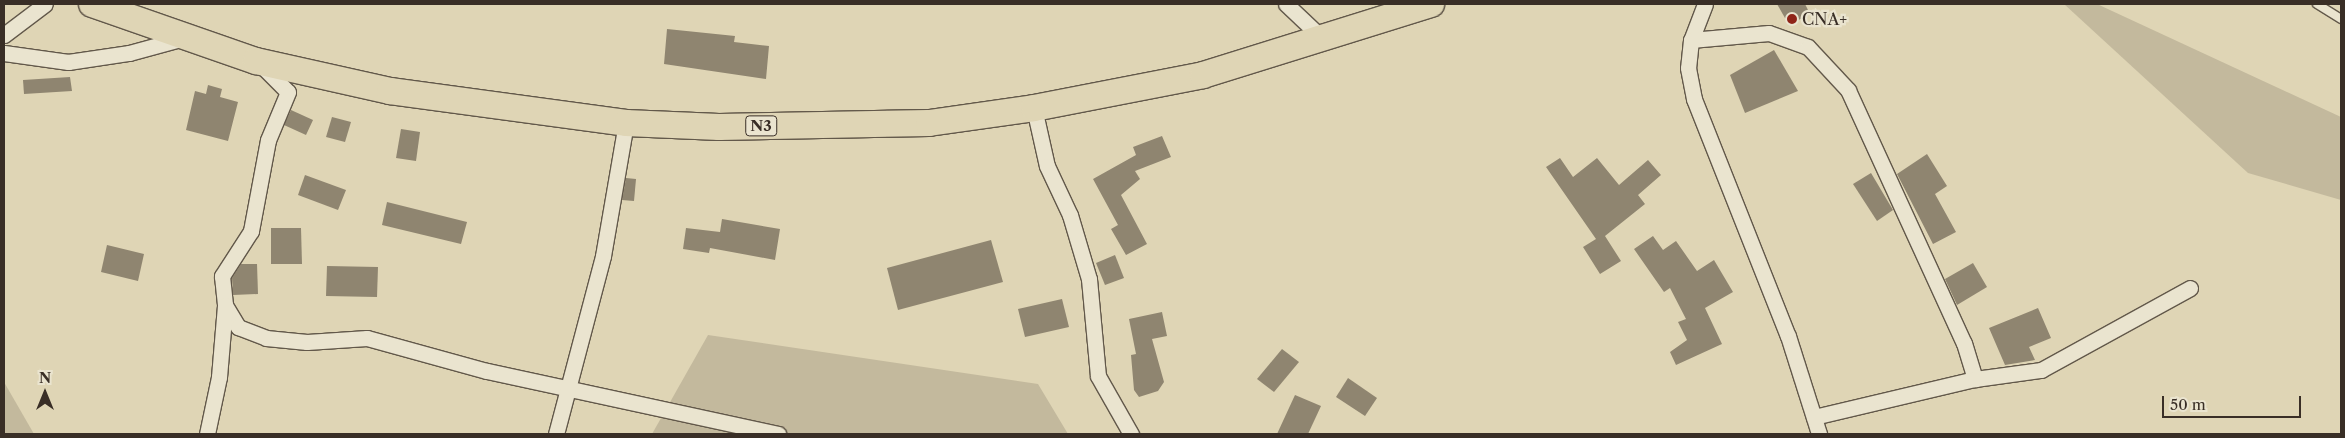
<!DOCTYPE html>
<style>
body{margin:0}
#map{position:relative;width:2345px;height:438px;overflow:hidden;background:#dfd5b5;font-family:"Libre Caslon Text",serif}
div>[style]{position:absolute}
.green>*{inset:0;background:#c3b99d}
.building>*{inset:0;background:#8f8570}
.roads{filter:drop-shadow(1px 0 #62584a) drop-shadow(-1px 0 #62584a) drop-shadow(0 1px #62584a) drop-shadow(0 -1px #62584a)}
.lane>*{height:8px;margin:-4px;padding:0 4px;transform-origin:4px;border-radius:4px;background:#eae4cf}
.street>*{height:15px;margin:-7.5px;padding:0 7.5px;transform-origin:7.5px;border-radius:7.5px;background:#eae4cf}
.highway>*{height:26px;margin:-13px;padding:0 13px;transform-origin:13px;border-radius:13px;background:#dfd5b5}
.dots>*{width:14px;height:14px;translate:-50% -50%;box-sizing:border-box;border:2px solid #eae4cf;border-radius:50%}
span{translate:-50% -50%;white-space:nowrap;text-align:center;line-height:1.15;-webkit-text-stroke:4.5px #eae4cf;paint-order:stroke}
.shield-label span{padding:1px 4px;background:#eae4cf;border:1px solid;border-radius:4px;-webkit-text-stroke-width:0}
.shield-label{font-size:15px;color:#392e26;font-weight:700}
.poi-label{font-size:16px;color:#392e26}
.left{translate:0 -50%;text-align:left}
.frame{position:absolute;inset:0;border:5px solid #392e26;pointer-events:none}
.north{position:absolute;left:20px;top:368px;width:50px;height:50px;-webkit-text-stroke:4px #eae4cf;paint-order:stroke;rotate:0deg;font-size:14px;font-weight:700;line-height:20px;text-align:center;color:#392e26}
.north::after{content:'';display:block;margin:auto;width:18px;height:22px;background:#392e26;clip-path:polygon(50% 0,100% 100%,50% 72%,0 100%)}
.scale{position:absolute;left:2162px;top:396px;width:139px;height:22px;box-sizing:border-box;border:2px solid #392e26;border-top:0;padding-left:6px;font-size:15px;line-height:18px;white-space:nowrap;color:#392e26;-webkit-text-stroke:4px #eae4cf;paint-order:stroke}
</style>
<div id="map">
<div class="green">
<div style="clip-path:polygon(2064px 4px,2097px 4px,2341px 117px,2341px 200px,2248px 173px)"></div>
<div style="clip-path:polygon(708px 335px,1038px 384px,1068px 434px,652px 434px)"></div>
<div style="clip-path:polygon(4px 382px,34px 434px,4px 434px)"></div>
</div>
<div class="building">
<div style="clip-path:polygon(1777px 4px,1805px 4px,1810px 14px,1789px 25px)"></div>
<div style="clip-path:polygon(667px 29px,735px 36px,734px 42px,769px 46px,766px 79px,664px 64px)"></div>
<div style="clip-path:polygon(1774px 50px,1798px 91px,1745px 113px,1730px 75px)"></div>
<div style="clip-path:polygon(70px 77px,72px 91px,24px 94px,23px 80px)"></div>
<div style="clip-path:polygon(208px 85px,222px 89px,220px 97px,238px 102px,228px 141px,186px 130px,195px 91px,206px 94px)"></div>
<div style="clip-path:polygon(291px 110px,313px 120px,306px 135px,284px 125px)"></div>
<div style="clip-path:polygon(332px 117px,351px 122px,345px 142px,326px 137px)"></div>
<div style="clip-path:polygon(401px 129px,420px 132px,416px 161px,396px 158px)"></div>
<div style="clip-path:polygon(1162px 136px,1171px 157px,1135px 171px,1140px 179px,1121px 195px,1147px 244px,1126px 255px,1111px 229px,1118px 225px,1093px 179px,1136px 155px,1133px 147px)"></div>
<div style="clip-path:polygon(1927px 154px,1947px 186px,1935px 194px,1956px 232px,1933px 244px,1897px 174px)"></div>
<div style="clip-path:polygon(1560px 158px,1573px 177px,1597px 158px,1619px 185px,1648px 160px,1661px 175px,1638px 195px,1645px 204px,1605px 236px,1621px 261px,1600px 274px,1583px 247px,1596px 239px,1546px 167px)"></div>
<div style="clip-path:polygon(1871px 173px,1893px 210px,1877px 221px,1853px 184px)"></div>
<div style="clip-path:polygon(305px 175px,346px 190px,338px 210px,298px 195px)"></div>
<div style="clip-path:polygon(626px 178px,636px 179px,634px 201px,622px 200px)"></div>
<div style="clip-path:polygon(387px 202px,467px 222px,461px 244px,382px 225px)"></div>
<div style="clip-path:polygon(722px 219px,780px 229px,775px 260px,710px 248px,709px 253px,683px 249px,686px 228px,720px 232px)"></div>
<div style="clip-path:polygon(271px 228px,301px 228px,302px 264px,271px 264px)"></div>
<div style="clip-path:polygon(1653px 236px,1663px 250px,1676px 241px,1697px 271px,1714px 260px,1733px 292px,1705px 308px,1722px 344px,1676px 365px,1670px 352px,1687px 340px,1678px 322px,1686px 319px,1670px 288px,1664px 292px,1634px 249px)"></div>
<div style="clip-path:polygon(991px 240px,1003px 282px,898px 310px,887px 268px)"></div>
<div style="clip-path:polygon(107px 245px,144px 254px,138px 281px,101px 272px)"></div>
<div style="clip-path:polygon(1115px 255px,1124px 278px,1105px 285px,1096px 263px)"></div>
<div style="clip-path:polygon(1973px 263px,1987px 287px,1957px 305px,1945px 279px)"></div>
<div style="clip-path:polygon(241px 264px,257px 264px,258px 294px,233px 295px,232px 278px)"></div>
<div style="clip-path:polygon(327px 266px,378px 267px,377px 297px,326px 296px)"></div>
<div style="clip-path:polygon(1062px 299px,1069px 327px,1025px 337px,1018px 309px)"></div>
<div style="clip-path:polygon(2038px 308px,2051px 338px,2029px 347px,2035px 360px,2005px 365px,1989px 328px)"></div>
<div style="clip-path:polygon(1162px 312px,1167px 336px,1152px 339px,1164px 382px,1158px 391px,1139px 397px,1134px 390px,1131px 355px,1136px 354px,1129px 319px)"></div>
<div style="clip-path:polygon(1282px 349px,1299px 362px,1274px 392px,1257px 379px)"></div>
<div style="clip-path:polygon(1348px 378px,1377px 398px,1365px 416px,1336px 397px)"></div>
<div style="clip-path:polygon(1295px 395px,1321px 406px,1308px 434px,1277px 434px)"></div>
</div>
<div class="roads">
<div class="lane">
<div style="left:2317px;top:4px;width:28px;rotate:32deg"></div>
</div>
<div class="street">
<div style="left:1286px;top:4px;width:50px;rotate:43.4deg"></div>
<div style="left:1705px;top:4px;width:39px;rotate:111deg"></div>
<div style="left:1691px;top:40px;width:28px;rotate:96deg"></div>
<div style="left:1688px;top:68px;width:32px;rotate:79deg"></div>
<div style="left:1694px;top:99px;width:255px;rotate:68.4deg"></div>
<div style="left:1788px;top:336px;width:103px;rotate:72.4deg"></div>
<div style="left:4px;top:35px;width:51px;rotate:-37.1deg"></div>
<div style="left:1691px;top:40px;width:78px;rotate:-5.1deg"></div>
<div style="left:1769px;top:33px;width:41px;rotate:19.7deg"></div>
<div style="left:1808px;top:47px;width:59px;rotate:47.1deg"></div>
<div style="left:1848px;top:90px;width:278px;rotate:65.4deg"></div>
<div style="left:1964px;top:343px;width:38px;rotate:73deg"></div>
<div style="left:4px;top:53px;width:65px;rotate:8deg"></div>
<div style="left:68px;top:62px;width:62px;rotate:-8.4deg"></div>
<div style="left:129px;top:53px;width:57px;rotate:-15.3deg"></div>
<div style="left:261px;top:65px;width:38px;rotate:45deg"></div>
<div style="left:288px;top:92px;width:52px;rotate:112.6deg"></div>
<div style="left:268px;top:140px;width:93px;rotate:100.6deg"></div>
<div style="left:251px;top:231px;width:54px;rotate:122.8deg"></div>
<div style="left:222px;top:276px;width:29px;rotate:84deg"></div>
<div style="left:225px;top:305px;width:26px;rotate:59deg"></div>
<div style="left:238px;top:327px;width:30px;rotate:21deg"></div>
<div style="left:266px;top:338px;width:41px;rotate:5.6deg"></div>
<div style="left:307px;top:342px;width:60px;rotate:-3.8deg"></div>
<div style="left:367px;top:338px;width:124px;rotate:15.4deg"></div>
<div style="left:487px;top:371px;width:298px;rotate:12.2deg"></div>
<div style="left:1034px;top:108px;width:59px;rotate:77.4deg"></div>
<div style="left:1047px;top:166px;width:54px;rotate:64.9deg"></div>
<div style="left:1070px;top:215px;width:67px;rotate:73.5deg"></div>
<div style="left:1089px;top:279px;width:97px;rotate:84.7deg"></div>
<div style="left:1098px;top:376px;width:67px;rotate:60.4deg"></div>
<div style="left:1814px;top:417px;width:165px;rotate:-13.3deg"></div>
<div style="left:1975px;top:379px;width:67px;rotate:-7.8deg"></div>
<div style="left:2041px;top:370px;width:170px;rotate:-28.8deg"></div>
<div style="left:207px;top:434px;width:58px;rotate:-78.1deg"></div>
<div style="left:219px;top:377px;width:72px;rotate:-85.2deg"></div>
<div style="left:556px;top:434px;width:184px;rotate:-75.2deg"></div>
<div style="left:603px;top:256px;width:135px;rotate:-80.2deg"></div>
</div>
<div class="highway">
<div style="left:92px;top:4px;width:174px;rotate:19.2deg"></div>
<div style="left:256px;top:61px;width:137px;rotate:12.6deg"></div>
<div style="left:390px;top:91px;width:238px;rotate:7.7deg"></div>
<div style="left:626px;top:123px;width:93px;rotate:2.5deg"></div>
<div style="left:719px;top:127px;width:210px;rotate:-1.1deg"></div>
<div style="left:929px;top:123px;width:106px;rotate:-8.1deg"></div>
<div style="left:1034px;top:108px;width:172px;rotate:-11deg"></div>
<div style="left:1203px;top:75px;width:239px;rotate:-17.3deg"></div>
</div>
</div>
<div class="dots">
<div style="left:1792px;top:19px;background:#8f2418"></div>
</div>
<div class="shield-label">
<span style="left:761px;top:126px">N3</span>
</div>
<div class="poi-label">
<span class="left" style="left:1802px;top:19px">CNA+</span>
</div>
<div class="frame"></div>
<div class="north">N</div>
<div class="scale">50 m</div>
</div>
